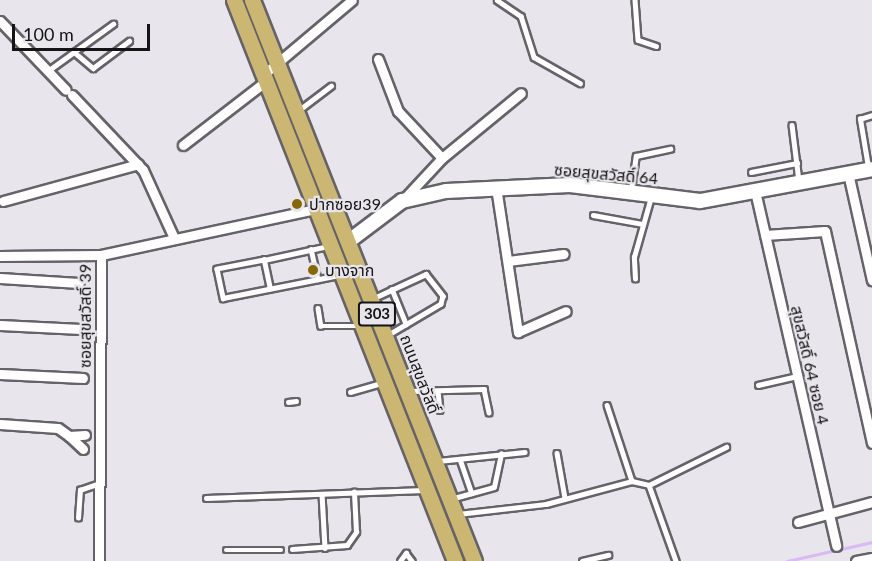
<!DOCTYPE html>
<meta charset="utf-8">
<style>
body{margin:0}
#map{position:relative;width:872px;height:561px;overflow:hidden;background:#e9e5ec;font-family:Lato,"Noto Sans Thai",sans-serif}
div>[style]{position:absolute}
.stream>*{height:3px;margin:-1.5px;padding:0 1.5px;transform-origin:1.5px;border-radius:1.5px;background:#d9baf5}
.roads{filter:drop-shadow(2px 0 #656269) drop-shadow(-2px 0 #656269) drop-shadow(0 2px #656269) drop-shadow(0 -2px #656269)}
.lane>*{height:4.5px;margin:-2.25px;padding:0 2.25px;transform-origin:2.25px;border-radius:2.25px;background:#fff}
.street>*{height:9px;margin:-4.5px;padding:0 4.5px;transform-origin:4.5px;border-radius:4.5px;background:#fff}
.secondary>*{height:14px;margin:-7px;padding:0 7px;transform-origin:7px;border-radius:7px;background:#fff}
.primary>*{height:15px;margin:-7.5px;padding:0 7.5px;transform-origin:7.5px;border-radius:7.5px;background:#cbb672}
.dots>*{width:16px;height:16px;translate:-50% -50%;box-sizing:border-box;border:3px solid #e9e5ec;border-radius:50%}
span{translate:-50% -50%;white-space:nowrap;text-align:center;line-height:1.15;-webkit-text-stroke:4.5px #e9e5ec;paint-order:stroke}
.shield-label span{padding:2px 4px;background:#e9e5ec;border:2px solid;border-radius:4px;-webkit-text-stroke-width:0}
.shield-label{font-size:15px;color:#141315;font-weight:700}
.street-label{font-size:16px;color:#141315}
.poi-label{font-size:16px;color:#141315}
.left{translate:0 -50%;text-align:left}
.scale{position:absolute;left:12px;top:24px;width:138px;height:27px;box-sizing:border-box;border:3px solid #141315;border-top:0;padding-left:8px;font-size:18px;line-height:21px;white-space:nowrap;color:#141315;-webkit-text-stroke:4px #e9e5ec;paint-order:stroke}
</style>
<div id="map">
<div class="stream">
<div style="left:787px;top:561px;width:87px;rotate:-12.6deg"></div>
</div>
<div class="roads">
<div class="lane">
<div style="left:497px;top:0;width:29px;rotate:34deg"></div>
<div style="left:521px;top:16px;width:43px;rotate:72.4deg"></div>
<div style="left:534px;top:57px;width:53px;rotate:29.5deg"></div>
<div style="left:635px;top:0;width:40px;rotate:85.7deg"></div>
<div style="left:638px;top:40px;width:19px;rotate:18deg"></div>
<div style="left:74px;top:52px;width:25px;rotate:40deg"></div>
<div style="left:93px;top:68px;width:45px;rotate:-36.9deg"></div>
<div style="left:49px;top:70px;width:79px;rotate:-35.7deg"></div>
<div style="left:299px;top:110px;width:40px;rotate:-37deg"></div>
<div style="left:792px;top:125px;width:56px;rotate:82.9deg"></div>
<div style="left:868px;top:167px;width:49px;rotate:-99.5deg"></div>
<div style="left:860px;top:119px;width:13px;rotate:-18deg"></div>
<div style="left:751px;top:172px;width:47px;rotate:-11.1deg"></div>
<div style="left:631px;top:190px;width:34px;rotate:-82deg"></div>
<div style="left:636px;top:156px;width:35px;rotate:-12deg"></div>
<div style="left:593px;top:215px;width:51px;rotate:10.2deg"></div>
<div style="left:311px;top:249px;width:31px;rotate:77deg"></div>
<div style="left:264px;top:260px;width:48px;rotate:169.2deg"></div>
<div style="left:217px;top:269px;width:30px;rotate:78deg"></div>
<div style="left:223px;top:298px;width:118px;rotate:-11.2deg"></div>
<div style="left:635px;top:279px;width:22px;rotate:-93deg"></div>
<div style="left:634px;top:257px;width:62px;rotate:-74.2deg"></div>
<div style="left:270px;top:289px;width:30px;rotate:-102deg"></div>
<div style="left:264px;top:260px;width:66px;rotate:-12.3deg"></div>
<div style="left:392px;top:289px;width:38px;rotate:68deg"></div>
<div style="left:374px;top:298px;width:57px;rotate:-24.8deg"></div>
<div style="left:426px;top:274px;width:28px;rotate:52deg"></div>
<div style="left:443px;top:296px;width:8px;rotate:104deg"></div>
<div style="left:441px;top:304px;width:63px;rotate:149.3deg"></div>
<div style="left:318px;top:308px;width:18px;rotate:81deg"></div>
<div style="left:321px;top:326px;width:38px"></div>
<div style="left:758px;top:385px;width:39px;rotate:-13deg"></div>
<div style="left:410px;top:391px;width:74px;rotate:-1.5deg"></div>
<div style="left:484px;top:389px;width:24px;rotate:78deg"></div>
<div style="left:438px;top:391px;width:19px;rotate:84deg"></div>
<div style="left:350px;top:392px;width:33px;rotate:-16deg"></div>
<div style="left:288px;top:402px;width:8px;rotate:-7deg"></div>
<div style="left:607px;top:405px;width:80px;rotate:71.8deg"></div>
<div style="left:632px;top:481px;width:17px;rotate:13deg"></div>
<div style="left:649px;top:485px;width:81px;rotate:70.4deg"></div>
<div style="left:557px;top:453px;width:46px;rotate:79.9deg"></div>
<div style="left:460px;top:459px;width:36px;rotate:71deg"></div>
<div style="left:438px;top:461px;width:87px;rotate:-5.9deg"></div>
<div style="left:649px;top:485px;width:86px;rotate:-26.3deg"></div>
<div style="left:322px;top:494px;width:54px;rotate:86.8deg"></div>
<div style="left:206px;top:498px;width:218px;rotate:-2.1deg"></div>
<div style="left:454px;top:498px;width:41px;rotate:-15.4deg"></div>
<div style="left:494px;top:487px;width:34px;rotate:-78deg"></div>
<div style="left:458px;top:514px;width:89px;rotate:-6.5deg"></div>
<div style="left:546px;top:504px;width:89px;rotate:-15deg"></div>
<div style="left:78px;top:518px;width:28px;rotate:-86deg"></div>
<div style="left:80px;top:490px;width:21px;rotate:-19deg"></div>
<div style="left:292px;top:549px;width:55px;rotate:-4.2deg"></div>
<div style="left:347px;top:545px;width:16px;rotate:-55deg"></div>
<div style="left:356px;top:532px;width:40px;rotate:-92.9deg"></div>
<div style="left:226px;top:550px;width:55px"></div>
<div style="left:400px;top:561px;width:10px;rotate:-53deg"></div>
<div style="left:406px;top:553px;width:10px;rotate:53deg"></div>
<div style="left:582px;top:561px;width:27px;rotate:-13deg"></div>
</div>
<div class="street">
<div style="left:0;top:21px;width:95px;rotate:46.3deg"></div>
<div style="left:378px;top:59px;width:56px;rotate:69deg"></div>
<div style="left:398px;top:111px;width:64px;rotate:46.9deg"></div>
<div style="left:442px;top:158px;width:59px;rotate:132.9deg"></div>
<div style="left:263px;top:75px;width:116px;rotate:-40.1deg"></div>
<div style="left:72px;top:95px;width:103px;rotate:46.6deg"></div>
<div style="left:143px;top:170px;width:75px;rotate:65.5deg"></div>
<div style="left:183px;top:145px;width:105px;rotate:-37.6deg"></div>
<div style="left:442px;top:158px;width:102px;rotate:-39.4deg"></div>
<div style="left:848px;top:173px;width:110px;rotate:77.4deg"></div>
<div style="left:496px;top:187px;width:147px;rotate:81.4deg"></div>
<div style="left:518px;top:332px;width:52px;rotate:-23.6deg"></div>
<div style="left:755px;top:191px;width:364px;rotate:77.1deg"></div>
<div style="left:3px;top:201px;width:140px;rotate:-15.3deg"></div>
<div style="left:765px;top:235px;width:60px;rotate:-3.8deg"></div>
<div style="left:825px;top:231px;width:217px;rotate:77.5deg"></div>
<div style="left:0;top:256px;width:101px;rotate:-0.6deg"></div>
<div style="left:508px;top:261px;width:56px;rotate:-7.1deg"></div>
<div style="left:0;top:278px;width:79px;rotate:3.6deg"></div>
<div style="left:0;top:325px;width:81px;rotate:2.8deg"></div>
<div style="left:0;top:374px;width:83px;rotate:2.8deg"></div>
<div style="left:0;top:424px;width:58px;rotate:3.9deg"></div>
<div style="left:58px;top:428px;width:14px;rotate:36deg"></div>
<div style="left:83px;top:449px;width:19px;rotate:-137deg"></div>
<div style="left:69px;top:436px;width:16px;rotate:-4deg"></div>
<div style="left:798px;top:522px;width:77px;rotate:-15.1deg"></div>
<div style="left:99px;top:561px;width:306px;rotate:-89.6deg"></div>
<div style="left:101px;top:255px;width:220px;rotate:-12.1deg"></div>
<div style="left:856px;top:561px;width:16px;rotate:-11deg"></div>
</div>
<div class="secondary">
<div style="left:349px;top:241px;width:66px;rotate:-37deg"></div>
<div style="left:402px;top:201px;width:45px;rotate:-12.8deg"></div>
<div style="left:446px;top:191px;width:124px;rotate:-2.8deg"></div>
<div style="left:570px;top:185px;width:131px;rotate:7deg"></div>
<div style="left:700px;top:201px;width:175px;rotate:-10.5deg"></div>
</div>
<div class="primary">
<div style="left:234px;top:0;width:603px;rotate:68.5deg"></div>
<div style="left:252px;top:0;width:603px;rotate:68.41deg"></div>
</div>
</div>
<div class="dots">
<div style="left:297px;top:204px;background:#866904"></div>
<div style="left:313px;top:270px;background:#866904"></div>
</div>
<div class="shield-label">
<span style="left:377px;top:314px">303</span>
</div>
<div class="street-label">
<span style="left:606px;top:174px;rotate:5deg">ซอยสุขสวัสดิ์ 64</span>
<span style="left:85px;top:316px;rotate:-90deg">ซอยสุขสวัสดิ์ 39</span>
<span style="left:810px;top:365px;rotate:77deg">สุขสวัสดิ์ 64 ซอย 4</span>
<span style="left:420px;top:374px;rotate:69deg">ถนนสุขสวัสดิ์</span>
</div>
<div class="poi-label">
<span class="left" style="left:309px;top:204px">ปากซอย39</span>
<span class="left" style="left:325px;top:270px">บางจาก</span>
</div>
<div class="scale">100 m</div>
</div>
